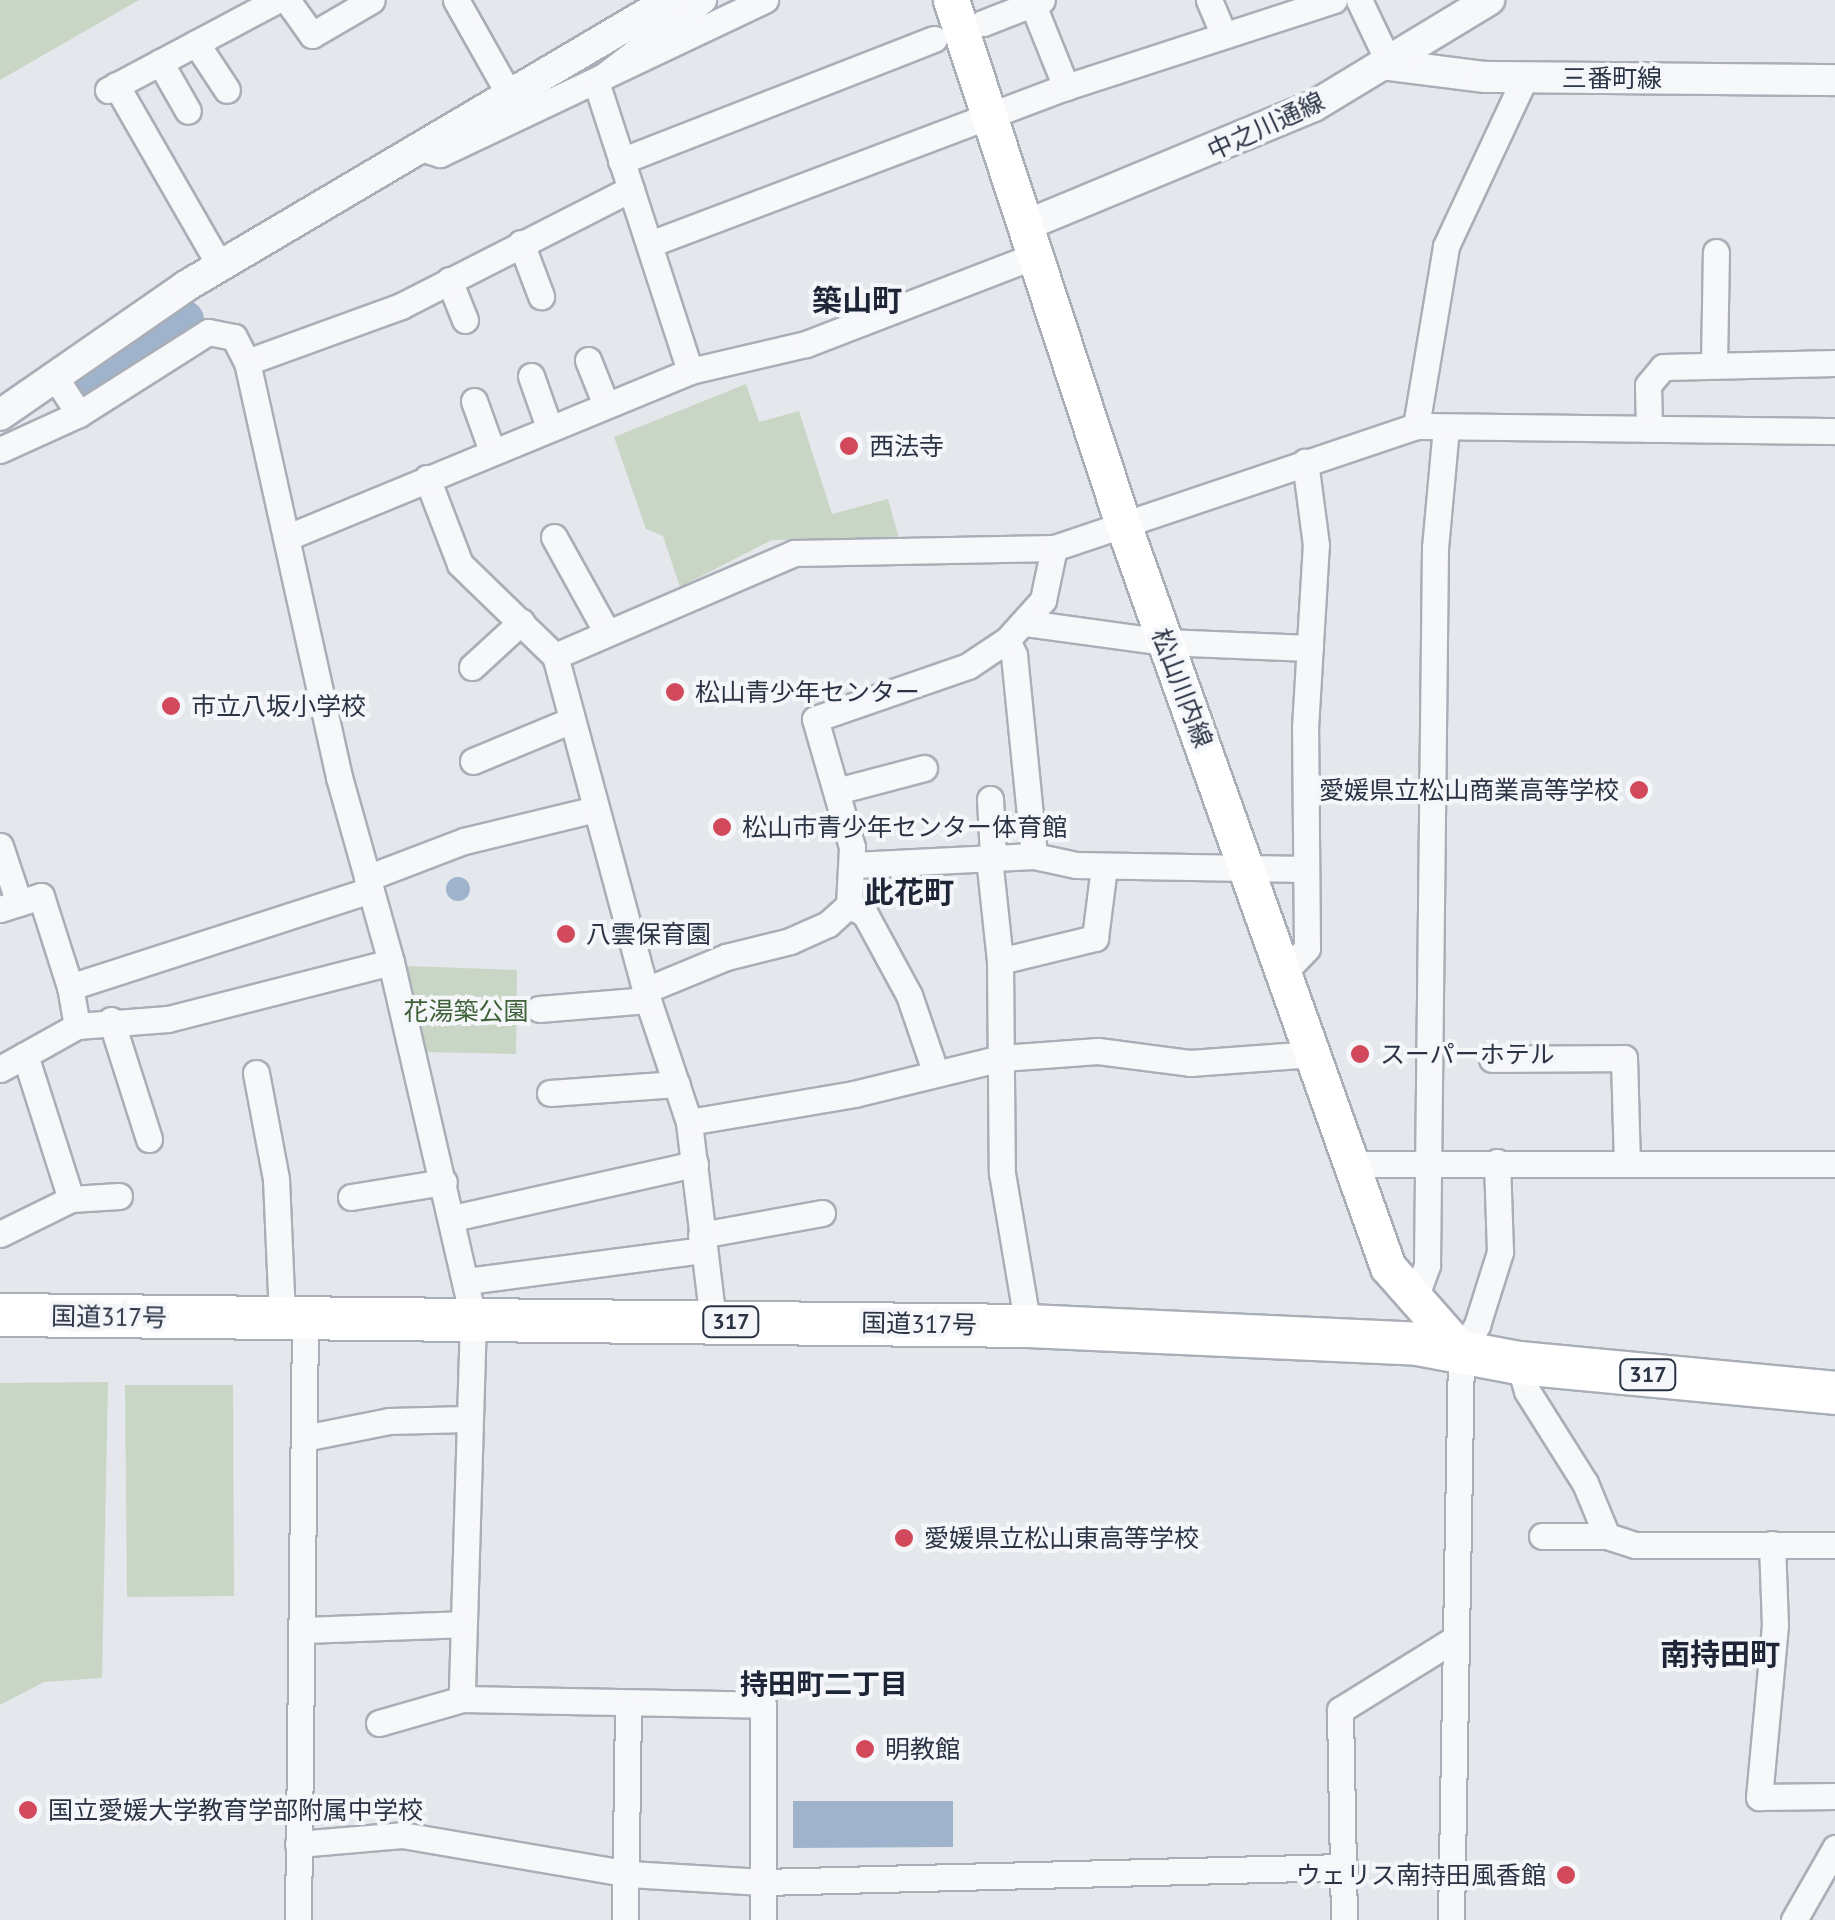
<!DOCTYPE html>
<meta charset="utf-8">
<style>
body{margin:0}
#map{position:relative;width:1835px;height:1920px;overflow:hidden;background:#e4e7ec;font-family:"PT Sans","Noto Sans JP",sans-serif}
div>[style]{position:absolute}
.green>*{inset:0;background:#c9d6c5}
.water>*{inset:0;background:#9fb4cc}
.round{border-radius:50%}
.river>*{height:40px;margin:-20px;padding:0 20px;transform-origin:20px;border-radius:20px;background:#9fb4cc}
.roads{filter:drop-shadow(2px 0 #a9aeb7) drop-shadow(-2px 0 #a9aeb7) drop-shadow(0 2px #a9aeb7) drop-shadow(0 -2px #a9aeb7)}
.minor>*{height:25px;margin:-12.5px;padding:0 12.5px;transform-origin:12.5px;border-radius:12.5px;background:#f7f8fa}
.tertiary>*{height:30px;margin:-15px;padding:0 15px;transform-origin:15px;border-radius:15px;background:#f7f8fa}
.secondary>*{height:35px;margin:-17.5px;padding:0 17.5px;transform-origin:17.5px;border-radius:17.5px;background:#fff}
.trunk>*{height:42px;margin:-21px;padding:0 21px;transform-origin:21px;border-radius:21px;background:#fff}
.dots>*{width:28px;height:28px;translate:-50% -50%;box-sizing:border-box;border:5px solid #f4f6f9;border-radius:50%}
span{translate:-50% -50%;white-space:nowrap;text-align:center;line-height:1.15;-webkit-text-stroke:8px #f4f6f9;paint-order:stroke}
.shield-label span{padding:2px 8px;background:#f4f6f9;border:2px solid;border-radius:8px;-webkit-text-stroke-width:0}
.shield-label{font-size:22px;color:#2b3445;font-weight:700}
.street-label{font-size:25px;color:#2b3445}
.poi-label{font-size:25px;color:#2b3445}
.left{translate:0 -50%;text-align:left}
.right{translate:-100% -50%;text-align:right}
.park-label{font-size:25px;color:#3f6138}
.neighbourhood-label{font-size:28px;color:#1d2536;font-weight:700}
.quarter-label{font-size:30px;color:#1d2536;font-weight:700}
</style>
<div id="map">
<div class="green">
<div style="clip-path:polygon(0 0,139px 0,0 80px)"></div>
<div style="clip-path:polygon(746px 384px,759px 422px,799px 411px,832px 514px,888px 499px,899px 538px,772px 540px,680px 587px,663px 536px,646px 529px,614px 437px)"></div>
<div style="clip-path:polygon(407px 966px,517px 970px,516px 1054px,424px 1052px)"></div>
<div style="clip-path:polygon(108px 1382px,102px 1678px,44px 1682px,0 1705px,0 1383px)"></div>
<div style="clip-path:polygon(125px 1385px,233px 1385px,234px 1596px,127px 1597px)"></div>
</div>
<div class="water">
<div class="round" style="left:446px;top:877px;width:24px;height:24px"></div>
<div style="clip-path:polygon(793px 1801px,953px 1801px,953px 1847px,793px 1848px)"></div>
</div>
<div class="river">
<div style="left:90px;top:377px;width:110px;rotate:-31.2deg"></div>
</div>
<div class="roads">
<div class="minor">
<div style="left:287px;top:0;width:43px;rotate:54.5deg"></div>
<div style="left:312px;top:35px;width:69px;rotate:-30.3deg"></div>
<div style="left:456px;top:0;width:108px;rotate:60.6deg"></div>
<div style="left:1031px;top:0;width:94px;rotate:68.1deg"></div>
<div style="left:1209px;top:0;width:36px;rotate:67deg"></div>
<div style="left:1359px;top:0;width:72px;rotate:64.5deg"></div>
<div style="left:983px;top:23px;width:63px;rotate:-21.3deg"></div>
<div style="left:196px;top:43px;width:56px;rotate:56.6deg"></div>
<div style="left:160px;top:62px;width:56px;rotate:60.3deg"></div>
<div style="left:116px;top:85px;width:209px;rotate:60.1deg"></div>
<div style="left:108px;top:90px;width:191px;rotate:-28deg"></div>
<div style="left:418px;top:147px;width:23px;rotate:18deg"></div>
<div style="left:440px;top:154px;width:360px;rotate:-25.4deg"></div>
<div style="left:621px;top:161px;width:336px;rotate:-21.3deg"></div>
<div style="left:521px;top:243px;width:57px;rotate:69.3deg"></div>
<div style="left:650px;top:244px;width:445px;rotate:-20.7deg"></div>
<div style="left:1066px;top:87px;width:282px;rotate:-18deg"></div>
<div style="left:449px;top:280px;width:43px;rotate:68.2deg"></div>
<div style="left:588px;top:360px;width:48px;rotate:68.2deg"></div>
<div style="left:247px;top:362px;width:164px;rotate:-20deg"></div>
<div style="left:401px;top:306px;width:258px;rotate:-27deg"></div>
<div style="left:1714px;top:364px;width:112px;rotate:-89deg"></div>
<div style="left:690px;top:371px;width:304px;rotate:-108deg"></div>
<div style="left:596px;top:82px;width:135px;rotate:-37.5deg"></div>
<div style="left:531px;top:376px;width:54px;rotate:70.6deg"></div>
<div style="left:55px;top:377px;width:44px;rotate:57deg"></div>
<div style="left:79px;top:414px;width:153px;rotate:-32.4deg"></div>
<div style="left:208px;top:332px;width:26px;rotate:11deg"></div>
<div style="left:234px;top:337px;width:28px;rotate:63deg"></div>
<div style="left:247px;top:362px;width:425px;rotate:77.5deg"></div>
<div style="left:339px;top:777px;width:192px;rotate:74.3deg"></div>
<div style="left:391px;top:962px;width:365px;rotate:77deg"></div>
<div style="left:473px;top:1318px;width:381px;rotate:91.7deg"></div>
<div style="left:474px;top:401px;width:53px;rotate:70.2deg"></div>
<div style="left:1416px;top:426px;width:182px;rotate:-80.5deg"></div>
<div style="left:1446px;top:246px;width:187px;rotate:-64.9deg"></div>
<div style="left:1649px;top:429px;width:44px;rotate:-91.3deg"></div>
<div style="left:1648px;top:385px;width:23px;rotate:-50deg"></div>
<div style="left:1663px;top:367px;width:172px;rotate:-1.3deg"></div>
<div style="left:0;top:450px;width:87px;rotate:-24.5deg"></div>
<div style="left:427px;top:478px;width:92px;rotate:69deg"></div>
<div style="left:460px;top:564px;width:132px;rotate:44.1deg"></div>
<div style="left:288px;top:537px;width:435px;rotate:-22.4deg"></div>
<div style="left:690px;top:371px;width:119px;rotate:-13.1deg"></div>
<div style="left:806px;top:344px;width:250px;rotate:-21.1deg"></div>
<div style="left:554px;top:537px;width:107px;rotate:61deg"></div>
<div style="left:1026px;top:623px;width:139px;rotate:7.8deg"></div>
<div style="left:1164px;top:642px;width:146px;rotate:2.4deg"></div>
<div style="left:1007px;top:640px;width:17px;rotate:65deg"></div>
<div style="left:1014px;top:655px;width:202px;rotate:84.3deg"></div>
<div style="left:472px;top:667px;width:67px;rotate:-42.6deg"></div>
<div style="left:473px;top:761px;width:107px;rotate:-22.5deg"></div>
<div style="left:837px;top:791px;width:90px;rotate:-14.8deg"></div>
<div style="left:990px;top:799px;width:58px;rotate:87deg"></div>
<div style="left:0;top:846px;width:60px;rotate:71.6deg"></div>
<div style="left:989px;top:858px;width:104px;rotate:83.9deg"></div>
<div style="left:1000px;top:961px;width:212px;rotate:89.5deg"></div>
<div style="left:1002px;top:1173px;width:155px;rotate:80.4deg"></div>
<div style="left:854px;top:865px;width:180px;rotate:-2.9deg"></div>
<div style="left:1034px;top:856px;width:43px;rotate:12.1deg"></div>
<div style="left:1076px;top:865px;width:230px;rotate:1deg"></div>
<div style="left:367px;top:878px;width:104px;rotate:-20.9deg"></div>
<div style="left:464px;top:841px;width:135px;rotate:-13.7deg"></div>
<div style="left:849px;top:905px;width:18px;rotate:29deg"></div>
<div style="left:865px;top:914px;width:92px;rotate:61.5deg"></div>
<div style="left:909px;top:995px;width:83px;rotate:71.1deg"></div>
<div style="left:0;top:909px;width:43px;rotate:-17.6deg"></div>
<div style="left:41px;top:896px;width:96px;rotate:72.3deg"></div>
<div style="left:70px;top:987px;width:316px;rotate:-17.9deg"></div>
<div style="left:1000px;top:961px;width:98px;rotate:-13.6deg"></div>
<div style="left:1095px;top:938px;width:72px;rotate:-82.8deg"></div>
<div style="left:1286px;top:970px;width:30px;rotate:-46deg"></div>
<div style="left:1307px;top:948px;width:220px;rotate:-90.5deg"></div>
<div style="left:1305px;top:728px;width:183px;rotate:-86.6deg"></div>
<div style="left:1316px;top:545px;width:84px;rotate:-97.5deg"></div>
<div style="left:646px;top:990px;width:87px;rotate:-22.4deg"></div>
<div style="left:726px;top:957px;width:66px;rotate:-14deg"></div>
<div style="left:790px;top:941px;width:42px;rotate:-24.1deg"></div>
<div style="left:828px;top:924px;width:28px;rotate:-42deg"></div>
<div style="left:849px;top:905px;width:58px;rotate:-87deg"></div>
<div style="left:852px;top:847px;width:133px;rotate:-106.1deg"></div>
<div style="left:815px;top:719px;width:162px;rotate:-19.1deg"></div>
<div style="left:968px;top:666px;width:47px;rotate:-33.7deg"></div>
<div style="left:1007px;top:640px;width:54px;rotate:-48deg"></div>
<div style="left:1043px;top:600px;width:53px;rotate:-78.1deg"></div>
<div style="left:539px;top:1009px;width:109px;rotate:-4.7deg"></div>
<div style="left:111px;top:1020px;width:125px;rotate:72.3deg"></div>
<div style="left:77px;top:1026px;width:91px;rotate:-4.4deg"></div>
<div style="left:168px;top:1019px;width:230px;rotate:-14.3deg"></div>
<div style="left:25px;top:1055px;width:151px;rotate:72.3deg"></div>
<div style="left:1492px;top:1059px;width:132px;rotate:-0.4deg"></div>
<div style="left:1624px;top:1058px;width:105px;rotate:88.4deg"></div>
<div style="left:0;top:1069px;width:88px;rotate:-29.2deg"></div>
<div style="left:77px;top:1026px;width:40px;rotate:-100deg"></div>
<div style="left:256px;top:1073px;width:108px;rotate:79.3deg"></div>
<div style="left:276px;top:1179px;width:139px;rotate:87.5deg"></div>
<div style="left:550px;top:1093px;width:127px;rotate:-4.1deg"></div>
<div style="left:689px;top:1122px;width:167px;rotate:-9.6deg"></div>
<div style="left:854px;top:1094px;width:152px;rotate:-13.7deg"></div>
<div style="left:1002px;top:1058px;width:96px;rotate:-4.2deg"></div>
<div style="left:1098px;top:1051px;width:93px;rotate:7.4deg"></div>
<div style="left:1190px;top:1063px;width:123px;rotate:-4.2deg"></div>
<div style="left:1351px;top:1164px;width:484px"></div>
<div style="left:351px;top:1197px;width:94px;rotate:-9.2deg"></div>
<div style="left:453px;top:1218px;width:248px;rotate:-12.6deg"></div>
<div style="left:0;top:1234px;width:79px;rotate:-26.2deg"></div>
<div style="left:71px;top:1199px;width:48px;rotate:-3.6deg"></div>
<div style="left:701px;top:1235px;width:123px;rotate:-10.3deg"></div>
<div style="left:467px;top:1281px;width:237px;rotate:-7.5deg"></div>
<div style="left:1414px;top:1301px;width:38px;rotate:-70deg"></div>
<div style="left:1427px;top:1265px;width:717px;rotate:-89.36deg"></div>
<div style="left:1435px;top:548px;width:121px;rotate:-84.8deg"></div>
<div style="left:713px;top:1321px;width:200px;rotate:-96.9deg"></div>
<div style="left:689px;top:1122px;width:129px;rotate:-108.6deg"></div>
<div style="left:648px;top:1000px;width:356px;rotate:-105.1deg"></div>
<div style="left:555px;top:656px;width:260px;rotate:-23.3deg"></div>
<div style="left:794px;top:553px;width:260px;rotate:-1.1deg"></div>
<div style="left:1054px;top:548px;width:382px;rotate:-18.6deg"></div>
<div style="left:1416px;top:426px;width:419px;rotate:0.7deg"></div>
<div style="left:1519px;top:1363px;width:29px;rotate:74deg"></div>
<div style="left:1527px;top:1391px;width:109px;rotate:57.8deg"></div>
<div style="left:1585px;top:1483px;width:57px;rotate:67.5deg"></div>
<div style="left:1607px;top:1536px;width:29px;rotate:18deg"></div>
<div style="left:1635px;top:1545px;width:200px"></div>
<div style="left:304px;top:1438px;width:87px;rotate:-11.3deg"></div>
<div style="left:389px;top:1421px;width:78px;rotate:-1.5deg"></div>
<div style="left:1542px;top:1536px;width:65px"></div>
<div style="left:1772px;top:1544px;width:81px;rotate:87.9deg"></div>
<div style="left:1775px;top:1625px;width:173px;rotate:95.3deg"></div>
<div style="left:1759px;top:1797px;width:76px;rotate:-0.8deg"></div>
<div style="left:302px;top:1630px;width:160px;rotate:-2.1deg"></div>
<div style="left:379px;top:1723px;width:86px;rotate:-16.1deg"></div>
<div style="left:462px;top:1699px;width:301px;rotate:1.1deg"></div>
<div style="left:763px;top:1705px;width:215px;rotate:90deg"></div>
<div style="left:298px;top:1844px;width:104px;rotate:-4.9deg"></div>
<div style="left:402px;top:1835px;width:230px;rotate:9.7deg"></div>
<div style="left:629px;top:1874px;width:134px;rotate:3.4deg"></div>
<div style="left:763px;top:1882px;width:582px;rotate:-1.48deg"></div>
<div style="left:298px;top:1920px;width:601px;rotate:-89.33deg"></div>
<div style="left:625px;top:1920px;width:217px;rotate:-89.2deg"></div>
<div style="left:1344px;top:1920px;width:210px;rotate:-91.1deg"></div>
<div style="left:1340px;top:1710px;width:133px;rotate:-31.8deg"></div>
<div style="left:1451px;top:1920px;width:570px;rotate:-88.99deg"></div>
<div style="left:1461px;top:1350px;width:30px;rotate:-57deg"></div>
<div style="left:1477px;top:1325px;width:77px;rotate:-72.5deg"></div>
<div style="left:1500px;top:1252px;width:90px;rotate:-91.9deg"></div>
<div style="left:1794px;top:1920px;width:83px;rotate:-60.3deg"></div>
</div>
<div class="tertiary">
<div style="left:1390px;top:65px;width:96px;rotate:7.2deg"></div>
<div style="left:1485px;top:77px;width:350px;rotate:0.5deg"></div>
<div style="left:1029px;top:224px;width:308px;rotate:-22.5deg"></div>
<div style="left:1314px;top:106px;width:205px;rotate:-31.2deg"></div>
<div style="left:0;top:415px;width:226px;rotate:-34.7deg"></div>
<div style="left:186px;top:286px;width:562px;rotate:-30.58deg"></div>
</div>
<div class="secondary">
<div style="left:951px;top:0;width:548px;rotate:71.83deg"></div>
<div style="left:1122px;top:521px;width:792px;rotate:70.38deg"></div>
<div style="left:1388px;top:1267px;width:111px;rotate:48.7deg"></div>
</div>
<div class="trunk">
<div style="left:0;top:1315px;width:1028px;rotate:0.61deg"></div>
<div style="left:1028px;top:1326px;width:390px;rotate:2.6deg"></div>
<div style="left:1418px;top:1344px;width:103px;rotate:10.7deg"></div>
<div style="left:1519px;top:1363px;width:317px;rotate:5.4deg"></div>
</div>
</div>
<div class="dots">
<div style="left:849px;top:446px;background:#d1495b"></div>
<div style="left:675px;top:692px;background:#d1495b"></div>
<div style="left:171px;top:706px;background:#d1495b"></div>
<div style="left:1639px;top:790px;background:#d1495b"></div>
<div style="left:722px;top:827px;background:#d1495b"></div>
<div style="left:566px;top:934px;background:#d1495b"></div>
<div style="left:1360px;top:1054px;background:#d1495b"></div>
<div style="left:904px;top:1538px;background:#d1495b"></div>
<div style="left:865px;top:1749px;background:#d1495b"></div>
<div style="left:28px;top:1810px;background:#d1495b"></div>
<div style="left:1566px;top:1875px;background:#d1495b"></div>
</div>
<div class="shield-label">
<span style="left:731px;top:1322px">317</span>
<span style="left:1648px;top:1375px">317</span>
</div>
<div class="street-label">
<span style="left:1612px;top:78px">三番町線</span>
<span style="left:1266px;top:126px;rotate:-25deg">中之川通線</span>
<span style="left:1182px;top:688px;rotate:69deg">松山川内線</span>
<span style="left:109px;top:1317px;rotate:1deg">国道317号</span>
<span style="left:919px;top:1324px;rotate:1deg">国道317号</span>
</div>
<div class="poi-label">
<span class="left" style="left:869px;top:446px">西法寺</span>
<span class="left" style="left:695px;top:692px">松山青少年センター</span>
<span class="left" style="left:191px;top:706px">市立八坂小学校</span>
<span class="right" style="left:1619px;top:790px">愛媛県立松山商業高等学校</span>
<span class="left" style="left:742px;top:827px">松山市青少年センター体育館</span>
<span class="left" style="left:586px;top:934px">八雲保育園</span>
<span class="left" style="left:1380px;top:1054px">スーパーホテル</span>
<span class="left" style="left:924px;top:1538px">愛媛県立松山東高等学校</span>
<span class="left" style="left:885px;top:1749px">明教館</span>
<span class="left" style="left:48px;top:1810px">国立愛媛大学教育学部附属中学校</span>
<span class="right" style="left:1546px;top:1875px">ウェリス南持田風香館</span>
</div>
<div class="park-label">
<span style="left:466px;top:1011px">花湯築公園</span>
</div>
<div class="neighbourhood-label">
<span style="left:824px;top:1684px">持田町二丁目</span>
</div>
<div class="quarter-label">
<span style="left:857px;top:300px">築山町</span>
<span style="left:909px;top:892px">此花町</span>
<span style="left:1720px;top:1654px">南持田町</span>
</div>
</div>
